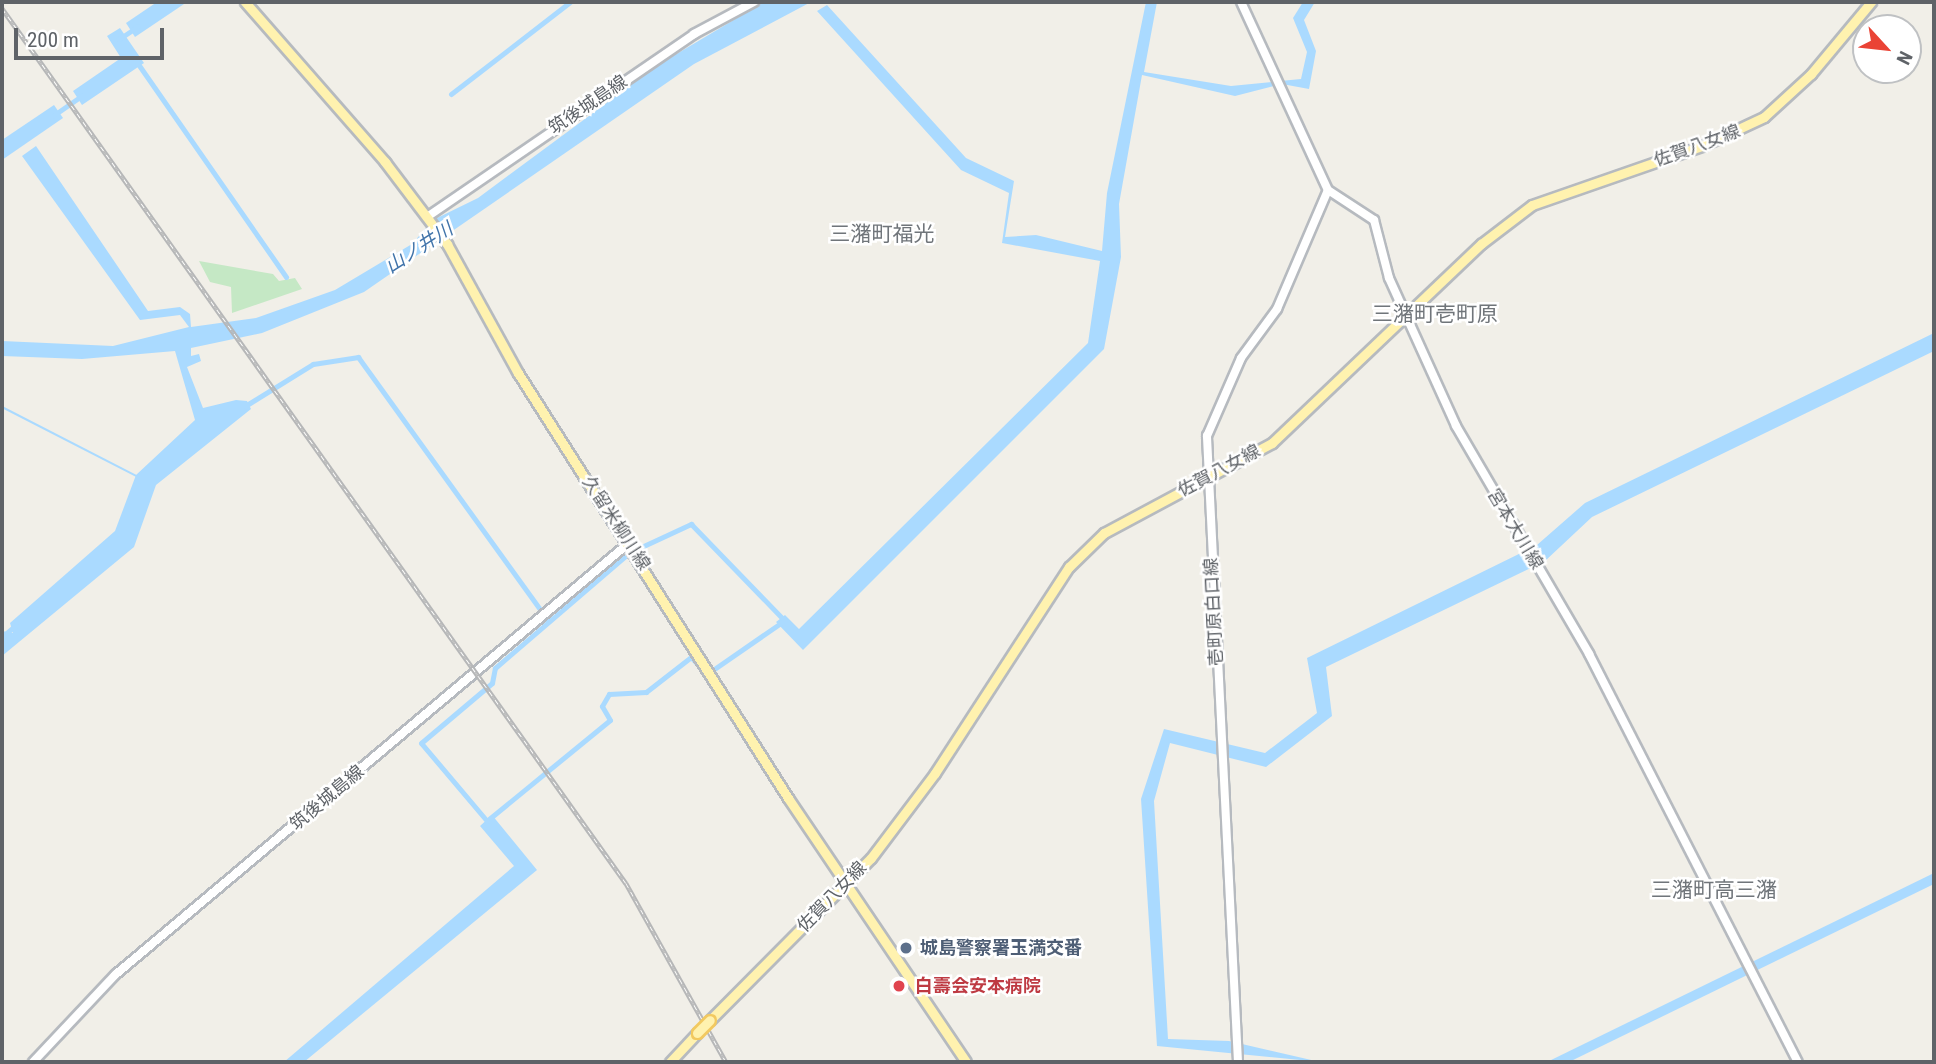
<!DOCTYPE html>
<meta charset="utf-8">
<style>
body{margin:0}
#map{position:relative;width:1936px;height:1064px;overflow:hidden;background:#f1efe8;font-family:"Roboto Condensed","Noto Sans JP",sans-serif}
div>[style]{position:absolute}
.green>*{inset:0;background:#c5e8c5}
.water>*{inset:0;background:#aadaff}
.stream>*{height:2px;margin:-1px;padding:0 1px;transform-origin:1px;border-radius:1px;background:#aadaff}
.canal>*{height:5px;margin:-2.5px;padding:0 2.5px;transform-origin:2.5px;border-radius:2.5px;background:#aadaff}
.roads{filter:drop-shadow(2px 0 #b6babf) drop-shadow(-2px 0 #b6babf) drop-shadow(0 2px #b6babf) drop-shadow(0 -2px #b6babf)}
.secondary>*{height:8px;margin:-4px;padding:0 4px;transform-origin:4px;border-radius:4px;background:#fff}
.primary>*{height:9px;margin:-4.5px;padding:0 4.5px;transform-origin:4.5px;border-radius:4.5px;background:#fff2af}
.rail>*{height:4.5px;margin-top:-2.25px;transform-origin:0;background:repeating-linear-gradient(90deg,#fff 0 5px,#b6b7b8 0 10px);box-sizing:border-box;border-block:2px solid #b6b7b8}
.bridges{filter:drop-shadow(2px 0 #f2c960) drop-shadow(-2px 0 #f2c960) drop-shadow(0 2px #f2c960) drop-shadow(0 -2px #f2c960)}
.primary-bridge>*{height:9px;margin:-4.5px;padding:0 4.5px;transform-origin:4.5px;border-radius:4.5px;background:#fff2af}
.dots>*{width:19px;height:19px;translate:-50% -50%;box-sizing:border-box;border:4px solid #fff;border-radius:50%}
span{translate:-50% -50%;white-space:nowrap;text-align:center;line-height:1.15;-webkit-text-stroke:5px #fff;paint-order:stroke}
.street-label{font-size:18px;color:#5f6368}
.service-label{font-size:18px;color:#4e5e75;font-weight:700}
.left{translate:0 -50%;text-align:left}
.health-label{font-size:18px;color:#be3a42;font-weight:700}
.water-label{font-size:19px;color:#4174aa;font-style:italic}
.quarter-label{font-size:21px;color:#70757a}
.frame{position:absolute;inset:0;border:4px solid #5f6368;pointer-events:none}
.north{position:absolute;left:1852px;top:14px;width:70px;height:70px;box-sizing:border-box;background:#fff;border:2px solid #bfc1c3;border-radius:50%;rotate:117deg;font-size:19px;font-weight:700;line-height:28px;text-align:center;color:#5f6368}
.north::after{content:'';display:block;margin:auto;width:24px;height:32px;background:#ea4335;clip-path:polygon(50% 0,100% 100%,50% 72%,0 100%)}
.scale{position:absolute;left:14px;top:28px;width:150px;height:32px;box-sizing:border-box;border:4px solid #5f6368;border-top:0;padding-left:9px;font-size:21px;line-height:24px;white-space:nowrap;color:#5f6368;-webkit-text-stroke:5px #fff;paint-order:stroke}
</style>
<div id="map">
<div class="green">
<div style="clip-path:polygon(199px 261px,273px 274px,279px 281px,295px 278px,302px 289px,232px 313px,231px 287px,210px 282px)"></div>
</div>
<div class="water">
<div style="clip-path:polygon(157px 2px,187px 2px,135px 37px,126px 23px)"></div>
<div style="clip-path:polygon(764px 2px,811px 2px,694px 64px,364px 292px,262px 333px,191px 348px,191px 356px,199px 354px,201px 361px,187px 367px,203px 408px,236px 400px,247px 401px,251px 409px,156px 485px,134px 547px,2px 656px,2px 631px,13px 633px,10px 623px,115px 531px,136px 475px,195px 420px,175px 351px,82px 359px,2px 356px,2px 341px,113px 346px,189px 327px,180px 315px,140px 320px,22px 156px,36px 146px,148px 311px,180px 307px,190px 314px,191px 327px,256px 318px,335px 290px,412px 244px,433px 220px,478px 198px,658px 65px)"></div>
<div style="clip-path:polygon(1146px 2px,1157px 2px,1144px 72px,1231px 86px,1301px 79px,1307px 52px,1293px 18px,1303px 2px,1315px 2px,1304px 20px,1316px 51px,1309px 89px,1282px 84px,1235px 96px,1142px 75px,1119px 204px,1121px 257px,1104px 349px,803px 650px,776px 622px,785px 615px,799px 629px,1088px 343px,1100px 261px,1002px 243px,1009px 193px,961px 170px,817px 11px,827px 5px,966px 158px,1014px 181px,1005px 237px,1036px 235px,1102px 251px,1107px 193px)"></div>
<div style="clip-path:polygon(120px 28px,144px 63px,82px 105px,73px 91px,121px 58px,107px 36px)"></div>
<div style="clip-path:polygon(54px 105px,63px 118px,2px 160px,2px 140px)"></div>
<div style="clip-path:polygon(1934px 333px,1934px 351px,1592px 517px,1545px 561px,1326px 667px,1332px 716px,1266px 767px,1170px 743px,1154px 801px,1168px 1039px,1229px 1041px,1320px 1062px,1157px 1046px,1141px 799px,1164px 729px,1265px 753px,1317px 713px,1307px 658px,1537px 545px,1585px 503px)"></div>
<div style="clip-path:polygon(492px 815px,537px 870px,304px 1062px,284px 1062px,514px 866px,480px 826px)"></div>
<div style="clip-path:polygon(1934px 873px,1934px 884px,1569px 1062px,1547px 1062px)"></div>
</div>
<div class="stream">
<div style="left:2px;top:407px;width:153px;rotate:27.2deg"></div>
</div>
<div class="canal">
<div style="left:119px;top:39px;width:22px;rotate:-34deg"></div>
<div style="left:136px;top:61px;width:263px;rotate:55.2deg"></div>
<div style="left:451px;top:94px;width:150px;rotate:-37.7deg"></div>
<div style="left:54px;top:115px;width:35px;rotate:-35deg"></div>
<div style="left:245px;top:406px;width:80px;rotate:-31.7deg"></div>
<div style="left:313px;top:364px;width:46px;rotate:-8.8deg"></div>
<div style="left:358px;top:357px;width:324px;rotate:54.2deg"></div>
<div style="left:637px;top:549px;width:60px;rotate:-24.8deg"></div>
<div style="left:691px;top:524px;width:135px;rotate:45.9deg"></div>
<div style="left:2px;top:637px;width:18px;rotate:-41deg"></div>
<div style="left:707px;top:674px;width:91px;rotate:-34.7deg"></div>
<div style="left:489px;top:819px;width:156px;rotate:-39.3deg"></div>
<div style="left:610px;top:720px;width:16px;rotate:-120deg"></div>
<div style="left:602px;top:706px;width:14px;rotate:-60deg"></div>
<div style="left:609px;top:694px;width:37px;rotate:-3deg"></div>
<div style="left:646px;top:692px;width:57px;rotate:-37.9deg"></div>
<div style="left:691px;top:657px;width:13px;rotate:48deg"></div>
<div style="left:487px;top:821px;width:102px;rotate:-130.2deg"></div>
<div style="left:421px;top:743px;width:93px;rotate:-40.2deg"></div>
<div style="left:492px;top:683px;width:15px;rotate:-79deg"></div>
<div style="left:495px;top:668px;width:179px;rotate:-40.7deg"></div>
</div>
<div class="roads">
<div class="secondary">
<div style="left:1241px;top:2px;width:207px;rotate:65.2deg"></div>
<div style="left:1328px;top:190px;width:55px;rotate:33.1deg"></div>
<div style="left:1374px;top:220px;width:60px;rotate:75.5deg"></div>
<div style="left:1389px;top:278px;width:162px;rotate:65.6deg"></div>
<div style="left:1456px;top:426px;width:264px;rotate:59.7deg"></div>
<div style="left:1589px;top:654px;width:458px;rotate:62.9deg"></div>
<div style="left:427px;top:217px;width:324px;rotate:-34.4deg"></div>
<div style="left:694px;top:34px;width:68px;rotate:-28.1deg"></div>
<div style="left:33px;top:1062px;width:120px;rotate:-46.7deg"></div>
<div style="left:115px;top:975px;width:671px;rotate:-40.05deg"></div>
<div style="left:1238px;top:1062px;width:627px;rotate:-92.84deg"></div>
<div style="left:1207px;top:436px;width:85px;rotate:-66.4deg"></div>
<div style="left:1241px;top:358px;width:61px;rotate:-53.7deg"></div>
<div style="left:1277px;top:309px;width:129px;rotate:-66.8deg"></div>
</div>
<div class="primary">
<div style="left:245px;top:2px;width:213px;rotate:48.8deg"></div>
<div style="left:385px;top:162px;width:103px;rotate:52.9deg"></div>
<div style="left:447px;top:244px;width:147px;rotate:61.2deg"></div>
<div style="left:518px;top:373px;width:504px;rotate:57.57deg"></div>
<div style="left:788px;top:798px;width:318px;rotate:56deg"></div>
<div style="left:710px;top:1020px;width:228px;rotate:-45.2deg"></div>
<div style="left:871px;top:858px;width:106px;rotate:-53deg"></div>
<div style="left:935px;top:773px;width:246px;rotate:-57deg"></div>
<div style="left:1069px;top:567px;width:49px;rotate:-44.2deg"></div>
<div style="left:1104px;top:533px;width:191px;rotate:-28.2deg"></div>
<div style="left:1272px;top:443px;width:289px;rotate:-43.6deg"></div>
<div style="left:1481px;top:244px;width:64px;rotate:-37.4deg"></div>
<div style="left:1532px;top:205px;width:182px;rotate:-19.2deg"></div>
<div style="left:1704px;top:145px;width:66px;rotate:-25deg"></div>
<div style="left:1764px;top:117px;width:64px;rotate:-42.5deg"></div>
<div style="left:1811px;top:74px;width:94px;rotate:-50.2deg"></div>
<div style="left:670px;top:1062px;width:40px;rotate:-47deg"></div>
</div>
</div>
<div class="rail">
<div style="left:2px;top:8px;width:1075px;rotate:54.51deg"></div>
<div style="left:626px;top:883px;width:205px;rotate:60.8deg"></div>
</div>
<div class="bridges">
<div class="primary-bridge">
<div style="left:697px;top:1033px;width:18px;rotate:-45deg"></div>
</div>
</div>
<div class="dots">
<div style="left:906px;top:948px;background:#5c6f8a"></div>
<div style="left:899px;top:986px;background:#e0444e"></div>
</div>
<div class="street-label">
<span style="left:588px;top:105px;rotate:-34deg">筑後城島線</span>
<span style="left:1697px;top:146px;rotate:-20deg">佐賀八女線</span>
<span style="left:1219px;top:471px;rotate:-28deg">佐賀八女線</span>
<span style="left:616px;top:523px;rotate:57deg">久留米柳川線</span>
<span style="left:1515px;top:529px;rotate:59deg">宮本大川線</span>
<span style="left:1214px;top:612px;rotate:-93deg">壱町原白口線</span>
<span style="left:327px;top:798px;rotate:-40deg">筑後城島線</span>
<span style="left:832px;top:897px;rotate:-46deg">佐賀八女線</span>
</div>
<div class="service-label">
<span class="left" style="left:920px;top:948px">城島警察署玉満交番</span>
</div>
<div class="health-label">
<span class="left" style="left:915px;top:986px">白壽会安本病院</span>
</div>
<div class="water-label">
<span style="left:419px;top:248px;rotate:-33deg">山ノ井川</span>
</div>
<div class="quarter-label">
<span style="left:882px;top:234px">三潴町福光</span>
<span style="left:1435px;top:314px">三潴町壱町原</span>
<span style="left:1714px;top:890px">三潴町高三潴</span>
</div>
<div class="frame"></div>
<div class="north">N</div>
<div class="scale">200 m</div>
</div>
